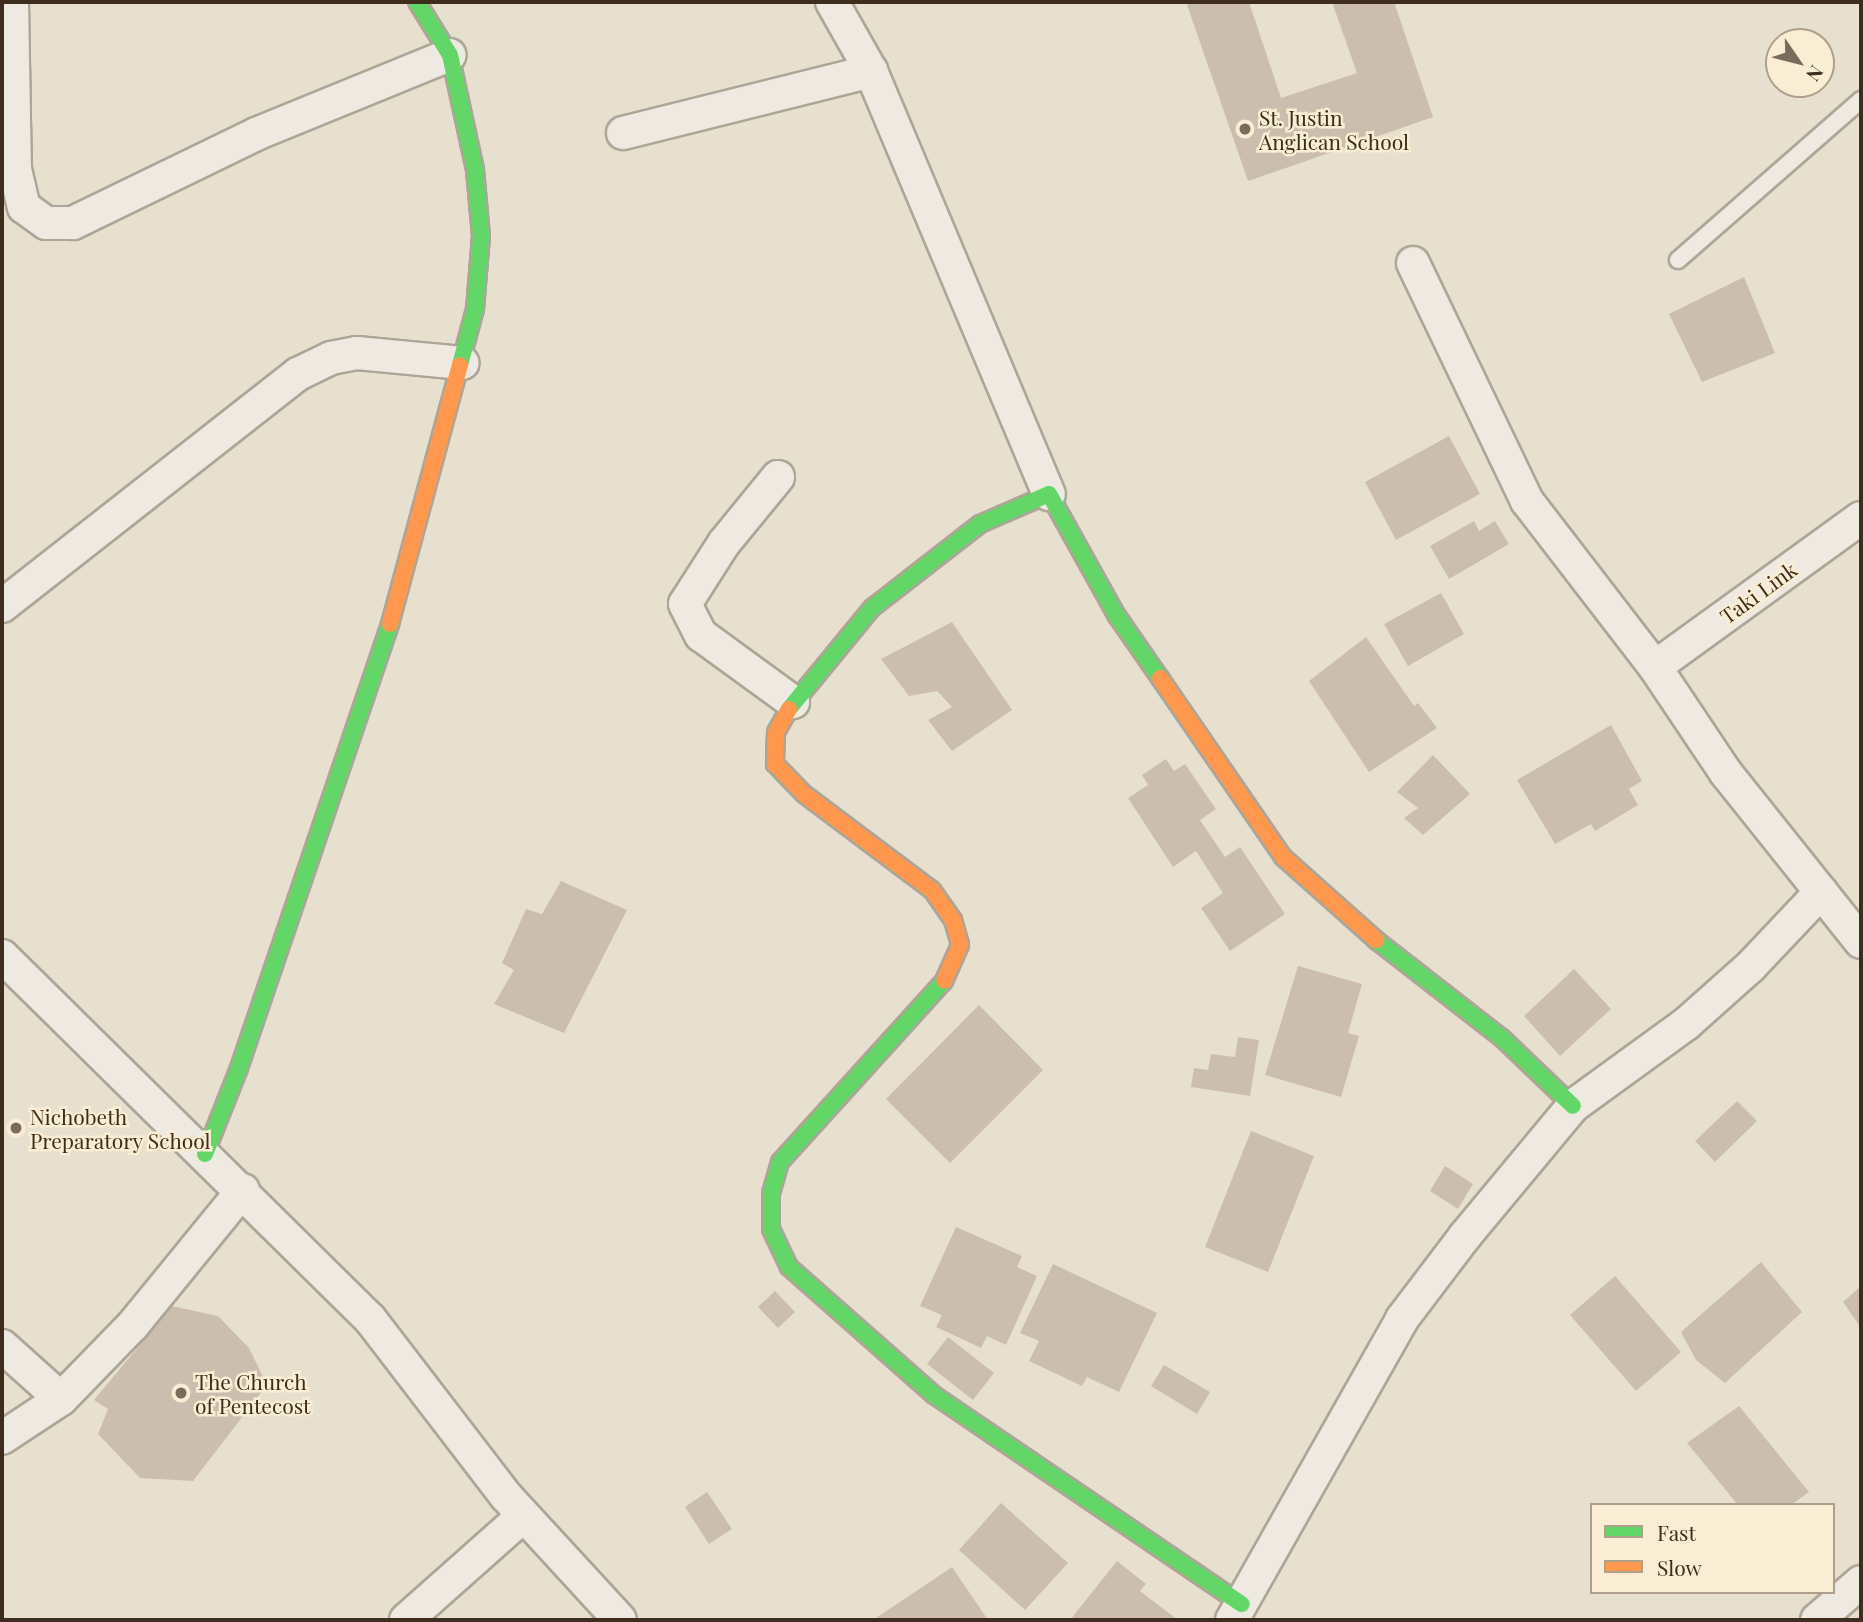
<!DOCTYPE html>
<style>
body{margin:0}
#map{position:relative;width:1863px;height:1622px;overflow:hidden;background:#e8e0ce;font-family:"Playfair Display",serif}
div>[style]{position:absolute}
.building>*{inset:0;background:#ccbeae}
.roads{filter:drop-shadow(2px 0 #ada597) drop-shadow(-2px 0 #ada597) drop-shadow(0 2px #ada597) drop-shadow(0 -2px #ada597)}
.lane>*{height:16px;margin:-8px;padding:0 8px;transform-origin:8px;border-radius:8px;background:#efeae1}
.street>*{height:32px;margin:-16px;padding:0 16px;transform-origin:16px;border-radius:16px;background:#efeae1}
.fast>*{height:16px;margin:-8px;padding:0 8px;transform-origin:8px;border-radius:8px;background:#63d668}
.slow>*{height:16px;margin:-8px;padding:0 8px;transform-origin:8px;border-radius:8px;background:#ff974d}
.dots>*{width:19px;height:19px;translate:-50% -50%;box-sizing:border-box;border:4px solid #f9eed4;border-radius:50%}
span{translate:-50% -50%;white-space:nowrap;text-align:center;line-height:1.15;-webkit-text-stroke:5px #f9eed4;paint-order:stroke}
.poi-label{font-size:21px;color:#3e2c1d}
.left{translate:0 -50%;text-align:left}
.street-label{font-size:21px;color:#3e2c1d}
.frame{position:absolute;inset:0;border:4px solid #3e2c1d;pointer-events:none}
.legend{position:absolute;left:1590px;top:1503px;width:245px;height:91px;box-sizing:border-box;background:#f9eed4;border:2px solid #aea08b;margin:0;padding:9px 12px;list-style:none;font-size:21px;color:#3e2c1d}
.legend li{display:flex;align-items:center;gap:14px;height:35px}
.legend b{width:35px;border:2px solid #aea08b}
.north{position:absolute;left:1765px;top:28px;width:70px;height:70px;box-sizing:border-box;background:#f9eed4;border:2px solid #aea08b;border-radius:50%;rotate:125deg;font-size:19px;font-weight:700;line-height:28px;text-align:center;color:#3e2c1d}
.north::after{content:'';display:block;margin:auto;width:24px;height:32px;background:#7a6b5b;clip-path:polygon(50% 0,100% 100%,50% 72%,0 100%)}
</style>
<div id="map">
<div class="building">
<div style="clip-path:polygon(1186px 2px,1249px 2px,1281px 98px,1357px 73px,1332px 2px,1394px 2px,1433px 117px,1248px 181px)"></div>
<div style="clip-path:polygon(1744px 277px,1775px 353px,1702px 382px,1669px 314px)"></div>
<div style="clip-path:polygon(1449px 436px,1480px 494px,1396px 540px,1365px 482px)"></div>
<div style="clip-path:polygon(1474px 521px,1479px 531px,1495px 521px,1509px 544px,1449px 579px,1430px 546px)"></div>
<div style="clip-path:polygon(1441px 593px,1464px 634px,1408px 666px,1384px 624px)"></div>
<div style="clip-path:polygon(952px 622px,1012px 710px,952px 751px,928px 720px,952px 707px,937px 691px,909px 696px,881px 659px)"></div>
<div style="clip-path:polygon(1366px 637px,1414px 706px,1418px 703px,1437px 728px,1369px 772px,1309px 681px)"></div>
<div style="clip-path:polygon(1611px 725px,1642px 781px,1629px 789px,1638px 805px,1595px 831px,1591px 824px,1555px 844px,1517px 780px)"></div>
<div style="clip-path:polygon(1433px 755px,1470px 794px,1423px 835px,1404px 818px,1418px 808px,1397px 792px)"></div>
<div style="clip-path:polygon(1166px 759px,1174px 771px,1185px 764px,1216px 809px,1200px 820px,1225px 857px,1240px 847px,1285px 914px,1230px 951px,1201px 908px,1223px 893px,1196px 851px,1173px 867px,1128px 798px,1148px 785px,1142px 775px)"></div>
<div style="clip-path:polygon(561px 881px,627px 910px,564px 1033px,494px 1004px,514px 970px,502px 963px,526px 909px,542px 914px)"></div>
<div style="clip-path:polygon(1298px 966px,1362px 984px,1348px 1033px,1359px 1036px,1341px 1097px,1265px 1075px)"></div>
<div style="clip-path:polygon(1574px 969px,1611px 1009px,1560px 1056px,1524px 1016px)"></div>
<div style="clip-path:polygon(979px 1005px,1043px 1070px,950px 1163px,886px 1099px)"></div>
<div style="clip-path:polygon(1238px 1037px,1259px 1040px,1250px 1096px,1191px 1087px,1194px 1068px,1208px 1070px,1211px 1054px,1235px 1057px)"></div>
<div style="clip-path:polygon(1737px 1101px,1757px 1121px,1715px 1162px,1695px 1141px)"></div>
<div style="clip-path:polygon(1251px 1131px,1314px 1156px,1268px 1272px,1205px 1247px)"></div>
<div style="clip-path:polygon(1445px 1166px,1473px 1184px,1458px 1209px,1430px 1191px)"></div>
<div style="clip-path:polygon(956px 1227px,1022px 1256px,1017px 1267px,1037px 1276px,1006px 1345px,987px 1336px,981px 1348px,936px 1327px,942px 1315px,920px 1306px)"></div>
<div style="clip-path:polygon(1761px 1262px,1802px 1312px,1725px 1383px,1696px 1360px,1681px 1332px)"></div>
<div style="clip-path:polygon(1053px 1264px,1157px 1313px,1119px 1392px,1087px 1377px,1082px 1386px,1029px 1361px,1039px 1341px,1020px 1333px)"></div>
<div style="clip-path:polygon(1615px 1276px,1681px 1352px,1636px 1391px,1570px 1315px)"></div>
<div style="clip-path:polygon(1861px 1286px,1861px 1328px,1843px 1302px)"></div>
<div style="clip-path:polygon(775px 1291px,795px 1312px,778px 1328px,758px 1307px)"></div>
<div style="clip-path:polygon(172px 1306px,218px 1316px,249px 1348px,267px 1385px,193px 1481px,140px 1478px,98px 1434px,108px 1409px,94px 1400px)"></div>
<div style="clip-path:polygon(948px 1337px,994px 1373px,973px 1400px,927px 1364px)"></div>
<div style="clip-path:polygon(1164px 1365px,1210px 1392px,1197px 1414px,1151px 1386px)"></div>
<div style="clip-path:polygon(1739px 1406px,1809px 1492px,1791px 1505px,1738px 1505px,1687px 1443px)"></div>
<div style="clip-path:polygon(707px 1492px,732px 1529px,709px 1544px,685px 1507px)"></div>
<div style="clip-path:polygon(1001px 1503px,1068px 1563px,1025px 1610px,959px 1550px)"></div>
<div style="clip-path:polygon(1117px 1561px,1146px 1584px,1140px 1591px,1178px 1620px,1070px 1620px)"></div>
<div style="clip-path:polygon(952px 1567px,988px 1620px,873px 1620px)"></div>
</div>
<div class="roads">
<div class="lane">
<div style="left:1678px;top:260px;width:243px;rotate:-41.2deg"></div>
</div>
<div class="street">
<div style="left:12px;top:2px;width:167px;rotate:89deg"></div>
<div style="left:15px;top:169px;width:39px;rotate:77deg"></div>
<div style="left:24px;top:207px;width:27px;rotate:36deg"></div>
<div style="left:46px;top:223px;width:27px"></div>
<div style="left:73px;top:223px;width:203px;rotate:-25.9deg"></div>
<div style="left:256px;top:134px;width:209px;rotate:-22.2deg"></div>
<div style="left:832px;top:2px;width:79px;rotate:60.5deg"></div>
<div style="left:871px;top:71px;width:459px;rotate:67.2deg"></div>
<div style="left:623px;top:133px;width:256px;rotate:-14deg"></div>
<div style="left:1413px;top:263px;width:264px;rotate:64.4deg"></div>
<div style="left:1527px;top:501px;width:210px;rotate:52.4deg"></div>
<div style="left:1655px;top:667px;width:128px;rotate:56.2deg"></div>
<div style="left:1726px;top:773px;width:216px;rotate:51.4deg"></div>
<div style="left:778px;top:477px;width:85px;rotate:129.3deg"></div>
<div style="left:724px;top:543px;width:72px;rotate:122.6deg"></div>
<div style="left:685px;top:604px;width:35px;rotate:63deg"></div>
<div style="left:701px;top:635px;width:114px;rotate:36.1deg"></div>
<div style="left:2px;top:606px;width:376px;rotate:-38.1deg"></div>
<div style="left:298px;top:374px;width:37px;rotate:-26deg"></div>
<div style="left:331px;top:358px;width:26px;rotate:-11deg"></div>
<div style="left:357px;top:353px;width:106px;rotate:5.4deg"></div>
<div style="left:1655px;top:667px;width:254px;rotate:-35.9deg"></div>
<div style="left:2px;top:956px;width:517px;rotate:44.61deg"></div>
<div style="left:370px;top:1319px;width:223px;rotate:52.5deg"></div>
<div style="left:506px;top:1496px;width:168px;rotate:47.4deg"></div>
<div style="left:2px;top:1346px;width:79px;rotate:41.9deg"></div>
<div style="left:2px;top:1438px;width:71px;rotate:-33.5deg"></div>
<div style="left:61px;top:1399px;width:103px;rotate:-45.8deg"></div>
<div style="left:133px;top:1325px;width:174px;rotate:-50.8deg"></div>
<div style="left:406px;top:1620px;width:157px;rotate:-41.6deg"></div>
<div style="left:1232px;top:1620px;width:346px;rotate:-60.5deg"></div>
<div style="left:1402px;top:1319px;width:104px;rotate:-52.8deg"></div>
<div style="left:1465px;top:1236px;width:169px;rotate:-50.3deg"></div>
<div style="left:1573px;top:1106px;width:140px;rotate:-36deg"></div>
<div style="left:1686px;top:1024px;width:87px;rotate:-41.7deg"></div>
<div style="left:1751px;top:966px;width:102px;rotate:-46.6deg"></div>
<div style="left:1817px;top:1620px;width:58px;rotate:-40.8deg"></div>
</div>
<div class="fast">
<div style="left:417px;top:2px;width:62px;rotate:58.1deg"></div>
<div style="left:450px;top:55px;width:118px;rotate:77.7deg"></div>
<div style="left:475px;top:170px;width:66px;rotate:84.8deg"></div>
<div style="left:481px;top:236px;width:73px;rotate:94.7deg"></div>
<div style="left:475px;top:309px;width:58px;rotate:105deg"></div>
<div style="left:789px;top:709px;width:131px;rotate:-50.6deg"></div>
<div style="left:872px;top:608px;width:137px;rotate:-37.9deg"></div>
<div style="left:980px;top:524px;width:75px;rotate:-23.5deg"></div>
<div style="left:1049px;top:494px;width:140px;rotate:60.9deg"></div>
<div style="left:1117px;top:616px;width:75px;rotate:55.3deg"></div>
<div style="left:1376px;top:940px;width:160px;rotate:37.9deg"></div>
<div style="left:1502px;top:1038px;width:98px;rotate:43.8deg"></div>
<div style="left:944px;top:981px;width:244px;rotate:132.2deg"></div>
<div style="left:780px;top:1162px;width:32px;rotate:106deg"></div>
<div style="left:771px;top:1193px;width:36px;rotate:90deg"></div>
<div style="left:771px;top:1229px;width:42px;rotate:64.7deg"></div>
<div style="left:789px;top:1267px;width:193px;rotate:41.4deg"></div>
<div style="left:934px;top:1395px;width:372px;rotate:34.2deg"></div>
<div style="left:205px;top:1154px;width:92px;rotate:-68.4deg"></div>
<div style="left:239px;top:1068px;width:469px;rotate:-71.2deg"></div>
</div>
<div class="slow">
<div style="left:390px;top:624px;width:268px;rotate:-74.9deg"></div>
<div style="left:1160px;top:678px;width:217px;rotate:55.5deg"></div>
<div style="left:1283px;top:857px;width:125px;rotate:41.7deg"></div>
<div style="left:789px;top:709px;width:26px;rotate:119deg"></div>
<div style="left:776px;top:732px;width:32px;rotate:92deg"></div>
<div style="left:775px;top:764px;width:42px;rotate:46deg"></div>
<div style="left:804px;top:794px;width:160px;rotate:36.9deg"></div>
<div style="left:932px;top:890px;width:37px;rotate:55deg"></div>
<div style="left:953px;top:920px;width:26px;rotate:74deg"></div>
<div style="left:960px;top:945px;width:39px;rotate:114deg"></div>
</div>
</div>
<div class="dots">
<div style="left:1245px;top:129px;background:#7a6b5b"></div>
<div style="left:16px;top:1128px;background:#7a6b5b"></div>
<div style="left:181px;top:1393px;background:#7a6b5b"></div>
</div>
<div class="poi-label">
<span class="left" style="left:1259px;top:129px">St. Justin<br>Anglican School</span>
<span class="left" style="left:30px;top:1128px">Nichobeth<br>Preparatory School</span>
<span class="left" style="left:195px;top:1393px">The Church<br>of Pentecost</span>
</div>
<div class="street-label">
<span style="left:1758px;top:592px;rotate:-36deg">Taki Link</span>
</div>
<div class="frame"></div>
<ul class="legend">
<li><b style="height:9px;background:#63d668"></b>Fast</li>
<li><b style="height:9px;background:#ff974d"></b>Slow</li>
</ul>
<div class="north">N</div>
</div>
